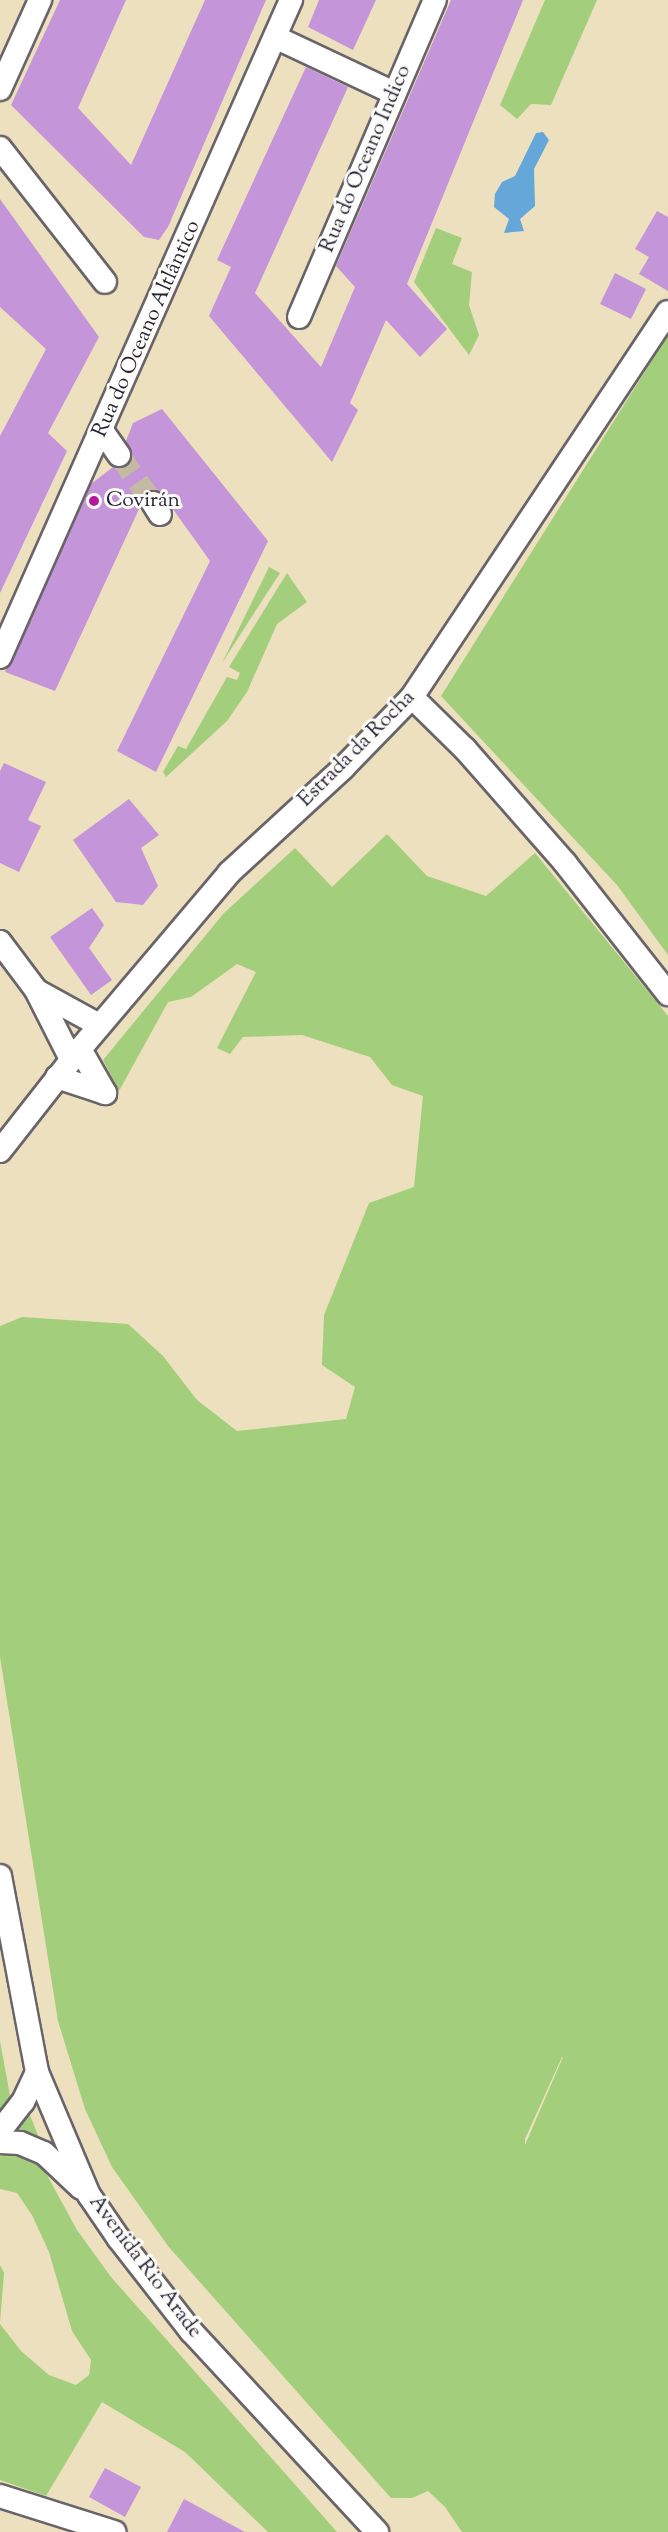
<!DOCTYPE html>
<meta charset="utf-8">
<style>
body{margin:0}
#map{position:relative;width:668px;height:2532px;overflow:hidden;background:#ece0be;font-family:"Sorts Mill Goudy",serif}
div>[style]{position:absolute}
.green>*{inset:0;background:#a3ce7b}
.water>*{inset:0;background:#64a7d8}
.building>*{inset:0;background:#c595d9}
.minor-tunnel>*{height:22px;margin-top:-11px;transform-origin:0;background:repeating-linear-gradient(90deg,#c4baa4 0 22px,transparent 0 33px)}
.roads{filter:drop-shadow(2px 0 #696469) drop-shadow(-2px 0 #696469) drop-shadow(0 2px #696469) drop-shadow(0 -2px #696469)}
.minor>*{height:22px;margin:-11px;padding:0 11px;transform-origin:11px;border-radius:11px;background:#fff}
.dots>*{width:16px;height:16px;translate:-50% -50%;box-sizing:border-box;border:3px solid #fdfcf7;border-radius:50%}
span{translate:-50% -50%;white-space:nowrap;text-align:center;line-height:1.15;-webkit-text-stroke:6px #fdfcf7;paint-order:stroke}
.street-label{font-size:21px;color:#22223b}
.poi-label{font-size:21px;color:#22223b}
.left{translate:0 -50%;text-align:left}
</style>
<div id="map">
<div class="green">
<div style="clip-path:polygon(545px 0,597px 0,551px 105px,531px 104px,517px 119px,500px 105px)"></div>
<div style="clip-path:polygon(436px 228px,462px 238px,452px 264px,472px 272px,469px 305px,479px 335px,469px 355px,414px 282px)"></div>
<div style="clip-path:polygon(668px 335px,668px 955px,617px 885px,441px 696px)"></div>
<div style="clip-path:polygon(269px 567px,280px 573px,222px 663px)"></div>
<div style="clip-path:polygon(287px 573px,307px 602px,277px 624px,247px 692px,227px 721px,166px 777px,163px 772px,178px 746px,186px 749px,227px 677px,237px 680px,240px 673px,229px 667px)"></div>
<div style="clip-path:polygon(evenodd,387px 834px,427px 876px,486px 896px,535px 853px,668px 1016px,668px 2532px,462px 2532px,445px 2507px,428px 2491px,412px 2498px,391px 2498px,168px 2246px,112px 2167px,85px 2109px,58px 2021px,0 1657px,0 1326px,22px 1317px,128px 1324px,163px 1356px,197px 1400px,237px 1431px,346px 1419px,355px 1387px,322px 1365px,324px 1315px,369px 1203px,414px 1187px,423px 1096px,392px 1085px,370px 1057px,302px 1035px,243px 1037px,230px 1054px,217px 1048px,256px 972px,237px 964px,191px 997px,168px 1002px,119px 1091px,103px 1060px,224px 913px,295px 848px,332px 887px,387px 834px,562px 2057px,563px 2057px,525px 2145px,525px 2139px,562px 2057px)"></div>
<div style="clip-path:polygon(0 2041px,11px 2101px,0 2111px)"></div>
<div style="clip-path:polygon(27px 2108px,42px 2145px,4px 2137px)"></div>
<div style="clip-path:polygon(12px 2151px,30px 2155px,42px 2166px,77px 2230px,111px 2277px,337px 2532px,268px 2532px,185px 2452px,102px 2402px,46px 2496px,0 2480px,0 2324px,21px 2351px,49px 2375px,76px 2385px,89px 2375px,91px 2360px,72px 2331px,49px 2252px,32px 2215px,17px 2193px,0 2189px,0 2154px)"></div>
<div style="clip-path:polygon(0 2265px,4px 2273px,0 2322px)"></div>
</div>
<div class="water">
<div style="clip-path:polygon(543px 132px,549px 140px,534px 169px,535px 206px,520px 219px,524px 231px,504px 233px,509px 219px,494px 207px,495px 194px,502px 182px,515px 176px,536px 133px)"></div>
</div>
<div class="building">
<div style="clip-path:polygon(60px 0,126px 0,78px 108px,131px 165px,205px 0,266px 0,168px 227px,159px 240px,144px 237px,11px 105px)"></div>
<div style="clip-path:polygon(319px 0,376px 0,353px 50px,308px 27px)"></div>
<div style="clip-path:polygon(451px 0,523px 0,407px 284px,447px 329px,420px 357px,386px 320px,350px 403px,358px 410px,332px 462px,209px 316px,231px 267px,217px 260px,306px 67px,348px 87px,255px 293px,321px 367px,355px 287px,336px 266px)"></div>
<div style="clip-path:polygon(0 199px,99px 337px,48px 433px,67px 451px,0 593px,0 436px,46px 349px,0 307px)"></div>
<div style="clip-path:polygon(657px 211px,668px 217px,668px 291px,639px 274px,649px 257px,635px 249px)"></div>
<div style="clip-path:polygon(615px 273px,646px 289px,631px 319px,600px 304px)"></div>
<div style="clip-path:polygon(162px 409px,268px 541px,156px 772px,117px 751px,210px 561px,160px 491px,152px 490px,141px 496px,140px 507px,55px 691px,5px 672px,91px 484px,113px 467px,127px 466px,132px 454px,126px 441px,133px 423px)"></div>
<div style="clip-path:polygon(4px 763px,46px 782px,28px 820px,41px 826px,19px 872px,0 863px,0 771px)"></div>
<div style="clip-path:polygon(129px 799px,159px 835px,141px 848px,158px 886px,143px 905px,116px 902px,73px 840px)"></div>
<div style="clip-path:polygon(92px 908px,104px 925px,89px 948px,112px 980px,91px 995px,50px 937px)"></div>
<div style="clip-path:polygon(105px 2468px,141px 2487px,125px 2517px,89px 2497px)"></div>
<div style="clip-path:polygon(184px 2499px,245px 2532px,167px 2532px)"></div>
</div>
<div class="minor-tunnel">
<div style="left:119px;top:455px;width:59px;rotate:54.7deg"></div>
</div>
<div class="roads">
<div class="minor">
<div style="left:275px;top:37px;width:132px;rotate:25.2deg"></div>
<div style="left:0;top:89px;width:98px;rotate:-65.8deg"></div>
<div style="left:0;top:148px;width:170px;rotate:51.9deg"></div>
<div style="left:299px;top:317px;width:345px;rotate:-66.8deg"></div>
<div style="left:103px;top:432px;width:28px;rotate:55deg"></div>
<div style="left:153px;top:503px;width:13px;rotate:58deg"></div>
<div style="left:0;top:657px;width:719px;rotate:-66.11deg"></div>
<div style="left:412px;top:697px;width:74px;rotate:44.5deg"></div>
<div style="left:465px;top:749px;width:152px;rotate:48.7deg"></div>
<div style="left:565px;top:863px;width:167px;rotate:51.8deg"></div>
<div style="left:0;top:942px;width:60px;rotate:53.1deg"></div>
<div style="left:36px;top:990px;width:77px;rotate:63.1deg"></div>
<div style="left:37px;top:991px;width:71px;rotate:28.7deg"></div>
<div style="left:57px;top:1077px;width:51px;rotate:18.4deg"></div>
<div style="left:105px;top:1093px;width:51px;rotate:-119.6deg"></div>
<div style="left:0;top:1151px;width:130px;rotate:-51.9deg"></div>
<div style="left:80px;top:1049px;width:231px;rotate:-49.7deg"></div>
<div style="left:229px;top:873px;width:155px;rotate:-42.6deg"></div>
<div style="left:343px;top:768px;width:99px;rotate:-45.8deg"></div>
<div style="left:412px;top:697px;width:462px;rotate:-56.4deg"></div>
<div style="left:0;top:1876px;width:199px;rotate:79.3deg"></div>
<div style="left:37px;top:2072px;width:134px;rotate:67.1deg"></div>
<div style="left:89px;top:2195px;width:53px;rotate:55.7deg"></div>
<div style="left:119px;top:2239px;width:117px;rotate:52deg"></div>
<div style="left:191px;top:2331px;width:274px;rotate:47.2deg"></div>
<div style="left:0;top:2131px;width:37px;rotate:-52deg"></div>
<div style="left:23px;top:2102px;width:33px;rotate:-65deg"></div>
<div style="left:0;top:2142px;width:20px;rotate:3deg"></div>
<div style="left:20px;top:2143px;width:26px;rotate:23deg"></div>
<div style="left:44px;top:2153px;width:51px;rotate:43.4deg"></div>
<div style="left:0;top:2496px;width:120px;rotate:17.5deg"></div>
</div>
</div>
<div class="dots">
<div style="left:94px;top:501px;background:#b5179e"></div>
</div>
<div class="street-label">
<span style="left:366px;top:159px;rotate:-67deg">Rua do Oceano Indico</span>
<span style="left:147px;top:329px;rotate:-66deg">Rua do Oceano Altlântico</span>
<span style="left:357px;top:749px;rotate:-45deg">Estrada da Rocha</span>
<span style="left:145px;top:2267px;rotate:53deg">Avenida Rio Arade</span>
</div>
<div class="poi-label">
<span class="left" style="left:106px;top:501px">Covirán</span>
</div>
</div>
